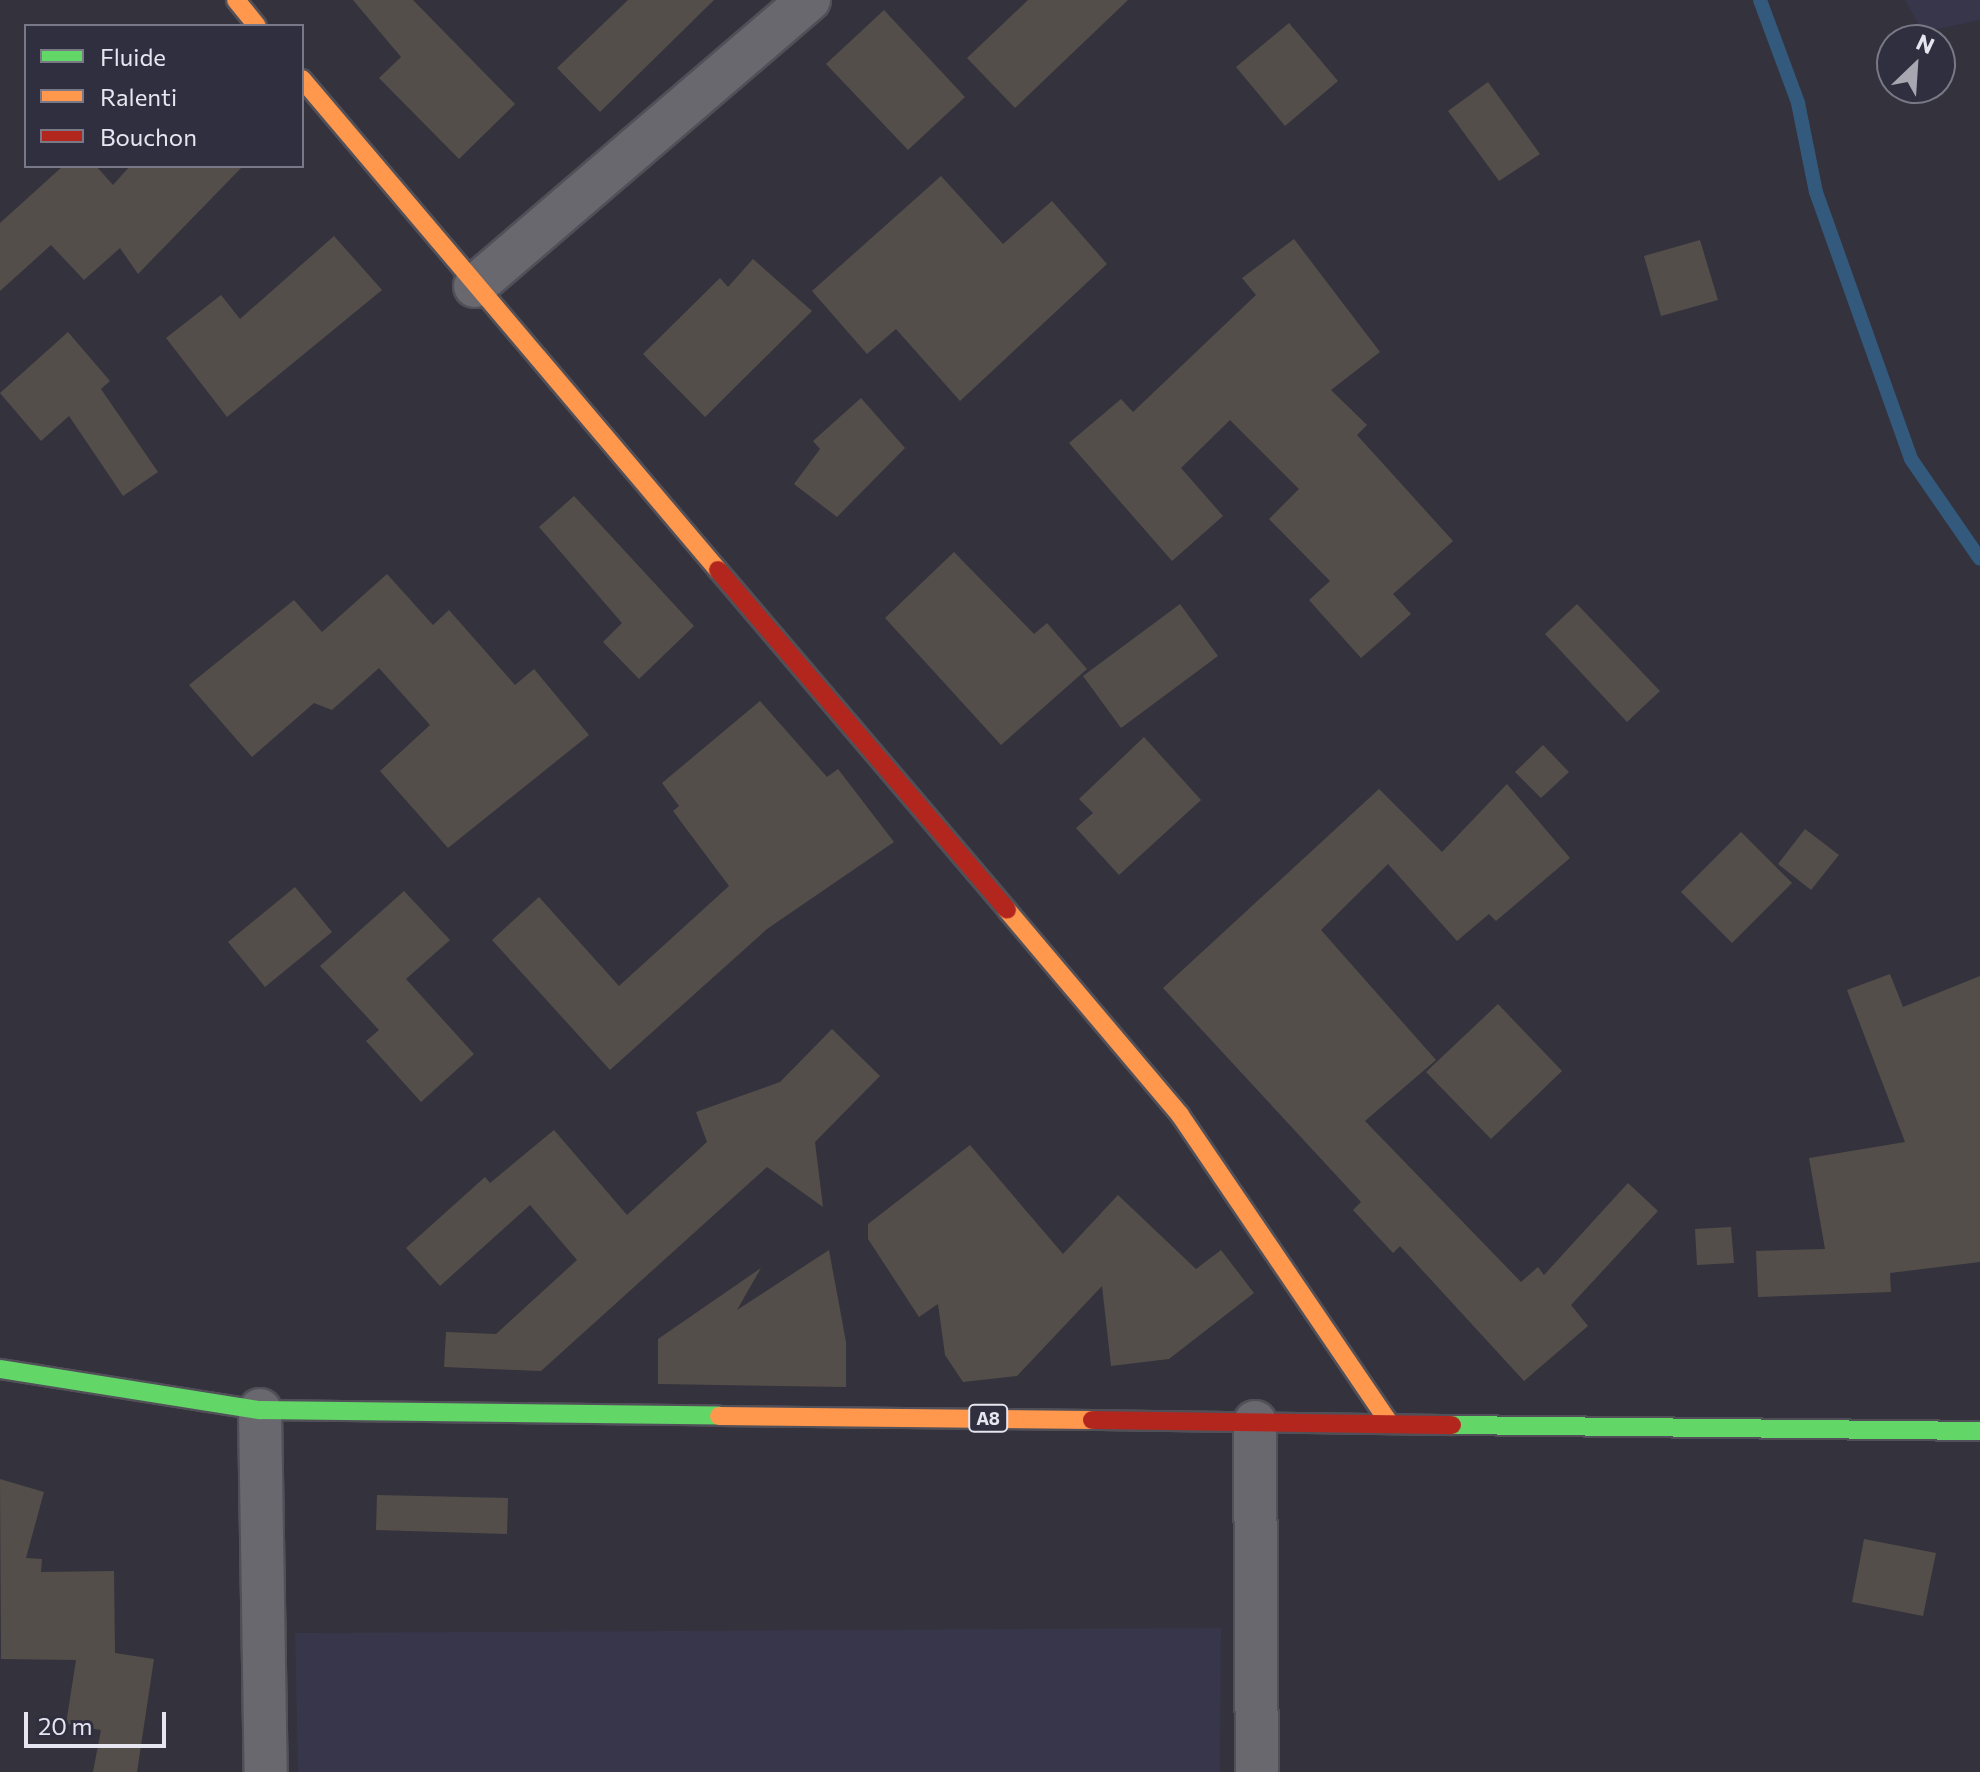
<!DOCTYPE html>
<style>
body{margin:0}
#map{position:relative;width:1980px;height:1772px;overflow:hidden;background:#34323c;font-family:Commissioner,sans-serif}
div>[style]{position:absolute}
.built>*{inset:0;background:#37364b}
.stream>*{height:14px;margin:-7px;padding:0 7px;transform-origin:7px;border-radius:7px;background:#33597d}
.building>*{inset:0;background:#544e4a}
.roads{filter:drop-shadow(2px 0 #515058) drop-shadow(-2px 0 #515058) drop-shadow(0 2px #515058) drop-shadow(0 -2px #515058)}
.street>*{height:42px;margin:-21px;padding:0 21px;transform-origin:21px;border-radius:21px;background:#69686f}
.fast>*{height:18px;margin:-9px;padding:0 9px;transform-origin:9px;border-radius:9px;background:#63d668}
.slow>*{height:18px;margin:-9px;padding:0 9px;transform-origin:9px;border-radius:9px;background:#ff974d}
.jam>*{height:18px;margin:-9px;padding:0 9px;transform-origin:9px;border-radius:9px;background:#b3261e}
span{translate:-50% -50%;white-space:nowrap;text-align:center;line-height:1.15;-webkit-text-stroke:6px #302f3f;paint-order:stroke}
.shield-label span{padding:2px 6px;background:#302f3f;border:2px solid;border-radius:6px;-webkit-text-stroke-width:0}
.shield-label{font-size:18px;color:#e6e6f0;font-weight:700}
.legend{position:absolute;left:24px;top:24px;width:280px;height:144px;box-sizing:border-box;background:#302f3f;border:2px solid #797886;margin:0;padding:10px 14px;list-style:none;font-size:24px;color:#e6e6f0}
.legend li{display:flex;align-items:center;gap:16px;height:40px}
.legend b{width:40px;border:2px solid #797886}
.north{position:absolute;left:1876px;top:24px;width:80px;height:80px;box-sizing:border-box;background:#302f3f;border:2px solid #797886;border-radius:50%;rotate:25deg;font-size:22px;font-weight:700;line-height:32px;text-align:center;color:#e6e6f0}
.north::after{content:'';display:block;margin:auto;width:28px;height:36px;background:#a8a7b1;clip-path:polygon(50% 0,100% 100%,50% 72%,0 100%)}
.scale{position:absolute;left:24px;top:1712px;width:142px;height:36px;box-sizing:border-box;border:4px solid #e6e6f0;border-top:0;padding-left:10px;font-size:24px;line-height:28px;white-space:nowrap;color:#e6e6f0;-webkit-text-stroke:6px #302f3f;paint-order:stroke}
</style>
<div id="map">
<div class="built">
<div style="clip-path:polygon(1905px 0,1980px 0,1980px 20px,1923px 32px)"></div>
<div style="clip-path:polygon(1221px 1628px,1220px 1772px,298px 1772px,295px 1633px)"></div>
</div>
<div class="stream">
<div style="left:1760px;top:0;width:110px;rotate:69.7deg"></div>
<div style="left:1798px;top:103px;width:91px;rotate:78.6deg"></div>
<div style="left:1816px;top:192px;width:283px;rotate:70.4deg"></div>
<div style="left:1911px;top:459px;width:121px;rotate:55.4deg"></div>
</div>
<div class="building">
<div style="clip-path:polygon(353px 0,413px 0,515px 104px,459px 159px,379px 78px,401px 57px)"></div>
<div style="clip-path:polygon(628px 0,714px 0,600px 112px,557px 68px)"></div>
<div style="clip-path:polygon(1028px 0,1128px 0,1015px 108px,967px 58px)"></div>
<div style="clip-path:polygon(884px 10px,965px 97px,908px 150px,826px 64px)"></div>
<div style="clip-path:polygon(1289px 23px,1338px 81px,1285px 126px,1236px 67px)"></div>
<div style="clip-path:polygon(1488px 82px,1540px 154px,1499px 181px,1448px 111px)"></div>
<div style="clip-path:polygon(63px 166px,96px 166px,113px 185px,130px 166px,243px 166px,138px 274px,120px 248px,84px 280px,51px 245px,0 291px,0 223px)"></div>
<div style="clip-path:polygon(941px 176px,1003px 244px,1052px 201px,1107px 264px,960px 401px,896px 329px,867px 354px,812px 291px)"></div>
<div style="clip-path:polygon(334px 236px,382px 290px,227px 417px,166px 338px,221px 295px,240px 319px)"></div>
<div style="clip-path:polygon(1294px 239px,1380px 352px,1331px 390px,1367px 425px,1357px 435px,1453px 541px,1393px 594px,1411px 614px,1361px 658px,1309px 600px,1330px 581px,1269px 519px,1299px 489px,1230px 420px,1181px 468px,1223px 516px,1172px 561px,1069px 443px,1121px 399px,1133px 412px,1256px 295px,1242px 278px)"></div>
<div style="clip-path:polygon(1700px 240px,1718px 300px,1661px 316px,1644px 256px)"></div>
<div style="clip-path:polygon(753px 259px,812px 311px,705px 417px,643px 354px,720px 278px,728px 287px)"></div>
<div style="clip-path:polygon(68px 332px,110px 381px,101px 389px,158px 472px,123px 496px,69px 416px,41px 441px,0 393px)"></div>
<div style="clip-path:polygon(861px 398px,905px 448px,837px 517px,794px 484px,820px 449px,813px 441px)"></div>
<div style="clip-path:polygon(574px 496px,694px 626px,639px 679px,603px 642px,622px 623px,539px 527px)"></div>
<div style="clip-path:polygon(954px 552px,1034px 634px,1047px 623px,1087px 669px,1001px 745px,885px 618px)"></div>
<div style="clip-path:polygon(387px 574px,433px 625px,449px 610px,515px 685px,534px 669px,589px 735px,448px 848px,380px 771px,430px 725px,379px 668px,332px 710px,314px 703px,252px 757px,189px 685px,294px 600px,322px 632px)"></div>
<div style="clip-path:polygon(1180px 604px,1218px 656px,1121px 728px,1083px 676px)"></div>
<div style="clip-path:polygon(1577px 604px,1660px 691px,1627px 722px,1545px 634px)"></div>
<div style="clip-path:polygon(760px 701px,827px 777px,838px 769px,894px 842px,767px 929px,610px 1070px,492px 940px,539px 897px,619px 986px,729px 886px,673px 811px,679px 806px,662px 783px)"></div>
<div style="clip-path:polygon(1144px 737px,1201px 800px,1119px 875px,1076px 828px,1093px 813px,1079px 799px)"></div>
<div style="clip-path:polygon(1543px 745px,1569px 772px,1541px 798px,1515px 772px)"></div>
<div style="clip-path:polygon(1507px 784px,1570px 858px,1496px 921px,1489px 914px,1457px 941px,1388px 864px,1321px 930px,1436px 1060px,1365px 1121px,1521px 1282px,1538px 1267px,1544px 1275px,1628px 1183px,1658px 1211px,1571px 1305px,1588px 1326px,1524px 1381px,1400px 1246px,1393px 1253px,1353px 1210px,1361px 1202px,1163px 988px,1379px 789px,1442px 852px)"></div>
<div style="clip-path:polygon(1805px 829px,1839px 855px,1811px 890px,1778px 864px)"></div>
<div style="clip-path:polygon(1741px 832px,1792px 883px,1732px 943px,1681px 892px)"></div>
<div style="clip-path:polygon(295px 887px,332px 932px,265px 987px,228px 942px)"></div>
<div style="clip-path:polygon(404px 891px,450px 940px,406px 979px,474px 1054px,421px 1102px,366px 1041px,379px 1030px,320px 966px)"></div>
<div style="clip-path:polygon(1890px 974px,1903px 1007px,1980px 976px,1980px 1262px,1890px 1273px,1891px 1292px,1758px 1297px,1756px 1251px,1825px 1249px,1809px 1158px,1905px 1142px,1847px 990px)"></div>
<div style="clip-path:polygon(1498px 1004px,1562px 1071px,1491px 1139px,1426px 1072px)"></div>
<div style="clip-path:polygon(832px 1029px,880px 1076px,815px 1142px,823px 1207px,767px 1167px,541px 1371px,444px 1367px,446px 1332px,496px 1334px,577px 1260px,530px 1205px,440px 1286px,406px 1248px,485px 1177px,490px 1183px,554px 1130px,627px 1215px,707px 1142px,696px 1112px,780px 1082px)"></div>
<div style="clip-path:polygon(970px 1145px,1063px 1254px,1118px 1195px,1196px 1269px,1221px 1250px,1254px 1293px,1169px 1359px,1111px 1366px,1102px 1286px,1017px 1376px,963px 1382px,945px 1355px,938px 1304px,919px 1317px,868px 1239px,868px 1224px)"></div>
<div style="clip-path:polygon(1731px 1227px,1734px 1263px,1697px 1265px,1695px 1229px)"></div>
<div style="clip-path:polygon(829px 1250px,846px 1342px,846px 1387px,658px 1384px,658px 1339px,761px 1268px,737px 1310px)"></div>
<div style="clip-path:polygon(0 1479px,44px 1492px,26px 1558px,42px 1559px,41px 1572px,114px 1571px,115px 1653px,154px 1659px,137px 1772px,93px 1772px,101px 1730px,66px 1724px,76px 1660px,1px 1659px)"></div>
<div style="clip-path:polygon(377px 1495px,508px 1498px,507px 1534px,376px 1530px)"></div>
<div style="clip-path:polygon(1864px 1539px,1936px 1553px,1923px 1616px,1852px 1602px)"></div>
</div>
<div class="roads">
<div class="street">
<div style="left:475px;top:286px;width:440px;rotate:-40.6deg"></div>
<div style="left:260px;top:1410px;width:362px;rotate:89.1deg"></div>
<div style="left:1255px;top:1422px;width:350px;rotate:89.7deg"></div>
</div>
<div class="fast">
<div style="left:0;top:1369px;width:263px;rotate:9deg"></div>
<div style="left:260px;top:1410px;width:459px;rotate:0.7deg"></div>
<div style="left:1452px;top:1425px;width:528px;rotate:0.65deg"></div>
</div>
<div class="slow">
<div style="left:236px;top:0;width:33px;rotate:51deg"></div>
<div style="left:302px;top:79px;width:644px;rotate:49.73deg"></div>
<div style="left:1007px;top:910px;width:268px;rotate:49.8deg"></div>
<div style="left:1180px;top:1115px;width:372px;rotate:55.8deg"></div>
<div style="left:719px;top:1416px;width:373px;rotate:0.6deg"></div>
</div>
<div class="jam">
<div style="left:718px;top:570px;width:446px;rotate:49.6deg"></div>
<div style="left:1092px;top:1420px;width:360px;rotate:0.8deg"></div>
</div>
</div>
<div class="shield-label">
<span style="left:988px;top:1418px">A8</span>
</div>
<ul class="legend">
<li><b style="height:10px;background:#63d668"></b>Fluide</li>
<li><b style="height:10px;background:#ff974d"></b>Ralenti</li>
<li><b style="height:10px;background:#b3261e"></b>Bouchon</li>
</ul>
<div class="north">N</div>
<div class="scale">20 m</div>
</div>
